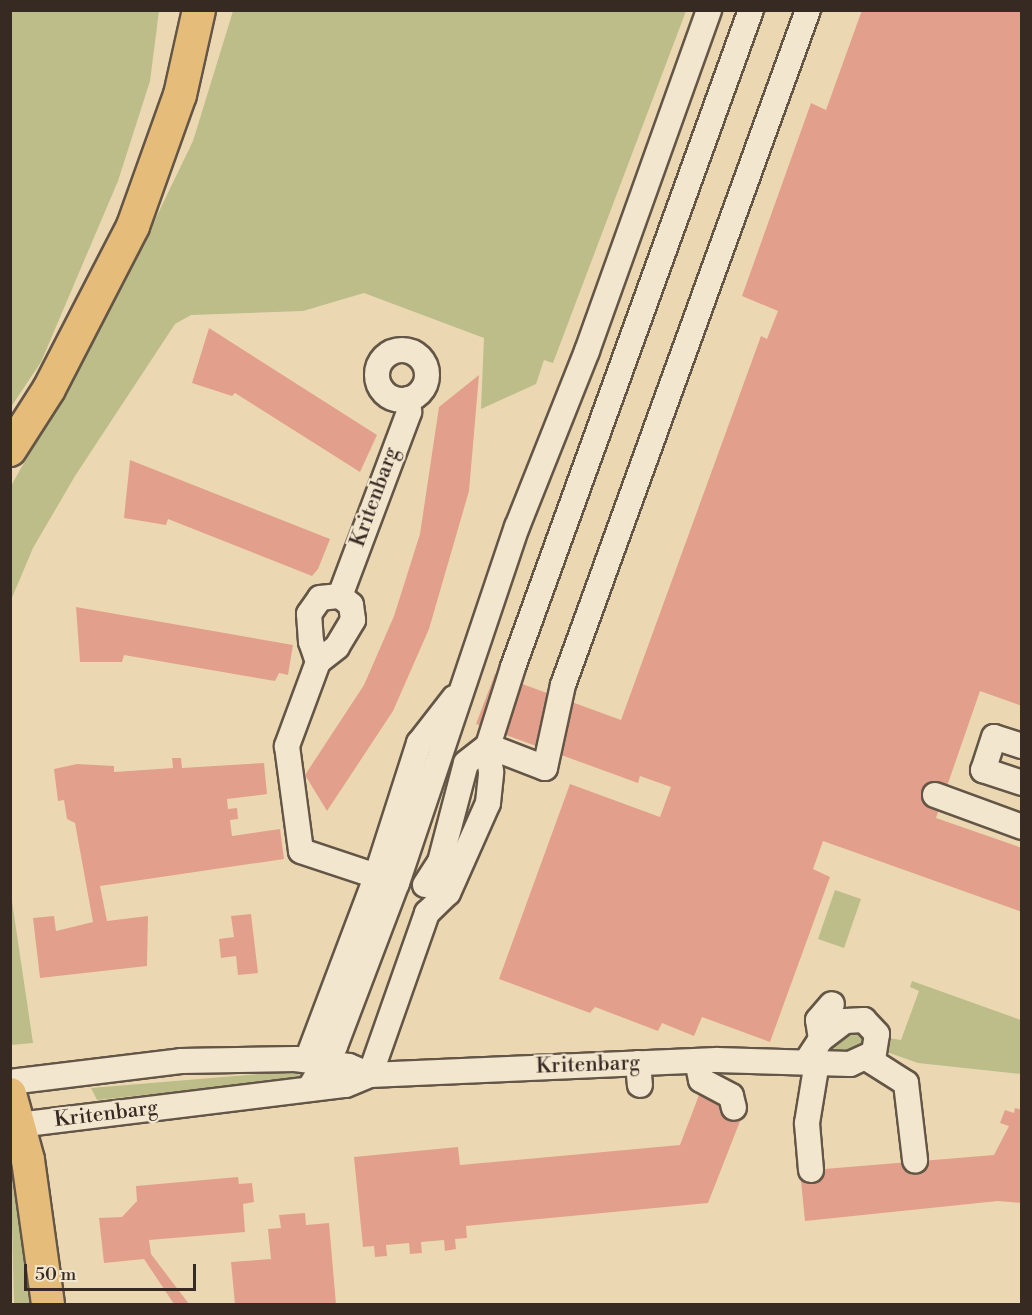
<!DOCTYPE html>
<style>
body{margin:0}
#map{position:relative;width:1032px;height:1315px;overflow:hidden;background:#ebd8b3;font-family:"Libre Bodoni",serif}
div>[style]{position:absolute}
.green>*{inset:0;background:#bcbd89}
.building>*{inset:0;background:#e2a08c}
.roads{filter:drop-shadow(2px 0 #645647) drop-shadow(-2px 0 #645647) drop-shadow(0 2px #645647) drop-shadow(0 -2px #645647)}
.minor>*{height:24px;margin:-12px;padding:0 12px;transform-origin:12px;border-radius:12px;background:#f2e6ce}
.minor>.ring{margin:-12px;padding:0;box-sizing:content-box;background:none;border:24px solid #f2e6ce;border-radius:50%}
.major>*{height:32px;margin:-16px;padding:0 16px;transform-origin:16px;border-radius:16px;background:#e6bc7a}
span{translate:-50% -50%;white-space:nowrap;text-align:center;line-height:1.15;-webkit-text-stroke:4.5px #f2e6ce;paint-order:stroke}
.street-label{font-size:21px;color:#372a23}
.frame{position:absolute;inset:0;border:12px solid #372a23;pointer-events:none}
.scale{position:absolute;left:24px;top:1264px;width:172px;height:27px;box-sizing:border-box;border:3px solid #372a23;border-top:0;padding-left:8px;font-size:18px;line-height:21px;white-space:nowrap;color:#372a23;-webkit-text-stroke:4px #f2e6ce;paint-order:stroke}
</style>
<div id="map">
<div class="green">
<div style="clip-path:polygon(11px 10px,159px 11px,150px 81px,118px 181px,41px 362px,11px 407px)"></div>
<div style="clip-path:polygon(233px 11px,686px 11px,553px 363px,544px 360px,536px 384px,481px 409px,484px 338px,364px 293px,303px 311px,191px 315px,175px 324px,75px 476px,33px 548px,11px 600px,11px 486px,124px 284px,193px 141px)"></div>
<div style="clip-path:polygon(10px 888px,33px 1043px,11px 1045px,10px 1045px)"></div>
<div style="clip-path:polygon(835px 890px,861px 899px,844px 948px,818px 939px)"></div>
<div style="clip-path:polygon(912px 981px,1021px 1020px,1021px 1074px,918px 1063px,884px 1051px,888px 1038px,901px 1040px,919px 991px,910px 987px)"></div>
<div style="clip-path:polygon(857px 1029px,869px 1039px,859px 1051px,831px 1056px,828px 1047px)"></div>
<div style="clip-path:polygon(306px 1070px,302px 1078px,97px 1100px,91px 1088px)"></div>
<div style="clip-path:polygon(10px 1141px,39px 1304px,14px 1304px)"></div>
</div>
<div class="building">
<div style="clip-path:polygon(862px 10px,1022px 10px,1022px 706px,980px 691px,936px 818px,1022px 848px,1022px 912px,823px 841px,813px 869px,830px 877px,770px 1042px,702px 1017px,694px 1036px,662px 1023px,658px 1031px,595px 1007px,590px 1013px,499px 979px,570px 784px,660px 817px,671px 787px,640px 776px,638px 783px,476px 724px,495px 674px,621px 720px,761px 336px,767px 339px,778px 311px,742px 296px,811px 103px,826px 110px)"></div>
<div style="clip-path:polygon(209px 328px,377px 435px,360px 472px,235px 393px,232px 396px,192px 383px)"></div>
<div style="clip-path:polygon(479px 375px,469px 491px,429px 629px,393px 711px,327px 811px,305px 775px,364px 685px,394px 616px,420px 534px,439px 407px)"></div>
<div style="clip-path:polygon(130px 460px,330px 539px,318px 569px,312px 576px,168px 519px,166px 525px,124px 518px)"></div>
<div style="clip-path:polygon(76px 607px,293px 645px,288px 675px,279px 673px,275px 681px,124px 655px,122px 662px,80px 662px)"></div>
<div style="clip-path:polygon(172px 758px,181px 758px,182px 768px,264px 763px,267px 794px,227px 799px,228px 809px,237px 808px,238px 819px,230px 820px,232px 836px,280px 829px,284px 859px,100px 886px,107px 921px,148px 916px,147px 966px,40px 978px,33px 918px,54px 916px,56px 931px,93px 922px,75px 823px,67px 819px,64px 800px,58px 801px,54px 769px,77px 764px,114px 766px,114px 772px,173px 768px)"></div>
<div style="clip-path:polygon(251px 914px,258px 973px,238px 975px,236px 956px,221px 958px,219px 939px,234px 937px,231px 916px)"></div>
<div style="clip-path:polygon(699px 1095px,744px 1111px,708px 1203px,466px 1226px,467px 1238px,455px 1239px,456px 1249px,445px 1251px,444px 1240px,421px 1242px,422px 1253px,410px 1254px,409px 1243px,386px 1245px,387px 1256px,375px 1257px,374px 1246px,363px 1247px,354px 1157px,458px 1147px,460px 1165px,680px 1145px)"></div>
<div style="clip-path:polygon(1015px 1108px,1022px 1110px,1022px 1203px,998px 1201px,805px 1221px,800px 1171px,994px 1155px,1009px 1126px,1000px 1123px,1005px 1110px,1014px 1113px)"></div>
<div style="clip-path:polygon(238px 1177px,239px 1184px,252px 1183px,254px 1202px,243px 1204px,245px 1232px,149px 1240px,151px 1254px,189px 1304px,174px 1304px,144px 1259px,104px 1263px,99px 1218px,122px 1217px,137px 1201px,136px 1186px)"></div>
<div style="clip-path:polygon(305px 1213px,306px 1225px,329px 1223px,336px 1304px,235px 1304px,231px 1262px,271px 1259px,268px 1229px,281px 1228px,279px 1215px)"></div>
</div>
<div class="roads">
<div class="minor">
<div class="ring" style="left:377px;top:350px;width:26px;height:26px"></div>
<div style="left:340px;top:596px;width:197px;rotate:-69.4deg"></div>
<div style="left:409px;top:412px;width:13px;rotate:-94deg"></div>
<div style="left:318px;top:662px;width:21px;rotate:-109deg"></div>
<div style="left:311px;top:642px;width:28px;rotate:-94deg"></div>
<div style="left:309px;top:614px;width:19px;rotate:-55deg"></div>
<div style="left:320px;top:598px;width:20px;rotate:-6deg"></div>
<div style="left:340px;top:596px;width:14px;rotate:39deg"></div>
<div style="left:351px;top:605px;width:15px;rotate:82deg"></div>
<div style="left:353px;top:620px;width:31px;rotate:121deg"></div>
<div style="left:337px;top:647px;width:24px;rotate:142deg"></div>
<div style="left:318px;top:662px;width:90px;rotate:110.3deg"></div>
<div style="left:287px;top:746px;width:106px;rotate:82.4deg"></div>
<div style="left:301px;top:851px;width:101px;rotate:18.4deg"></div>
<div style="left:488px;top:746px;width:61px;rotate:21.1deg"></div>
<div style="left:545px;top:768px;width:85px;rotate:-77.8deg"></div>
<div style="left:563px;top:685px;width:718px;rotate:-70.05deg"></div>
<div style="left:1022px;top:746px;width:29px;rotate:-162deg"></div>
<div style="left:994px;top:737px;width:35px;rotate:108deg"></div>
<div style="left:983px;top:770px;width:41px;rotate:18.4deg"></div>
<div style="left:935px;top:795px;width:93px;rotate:20.2deg"></div>
<div style="left:425px;top:885px;width:27px;rotate:-57deg"></div>
<div style="left:440px;top:862px;width:102px;rotate:-75.3deg"></div>
<div style="left:466px;top:763px;width:28px;rotate:-38deg"></div>
<div style="left:821px;top:1039px;width:19px;rotate:-99deg"></div>
<div style="left:818px;top:1020px;width:21px;rotate:-49deg"></div>
<div style="left:868px;top:1059px;width:45px;rotate:32.3deg"></div>
<div style="left:906px;top:1083px;width:78px;rotate:83.3deg"></div>
<div style="left:307px;top:1060px;width:196px;rotate:-69.3deg"></div>
<div style="left:376px;top:877px;width:141px;rotate:-72.2deg"></div>
<div style="left:419px;top:743px;width:57px;rotate:-52.1deg"></div>
<div style="left:697px;top:1061px;width:19px;rotate:78deg"></div>
<div style="left:701px;top:1080px;width:34px;rotate:28deg"></div>
<div style="left:731px;top:1096px;width:12px;rotate:76deg"></div>
<div style="left:638px;top:1063px;width:22px;rotate:85deg"></div>
<div style="left:370px;top:1075px;width:172px;rotate:-70.6deg"></div>
<div style="left:427px;top:913px;width:29px;rotate:-44deg"></div>
<div style="left:448px;top:893px;width:98px;rotate:-66deg"></div>
<div style="left:488px;top:803px;width:31px;rotate:-84deg"></div>
<div style="left:491px;top:772px;width:26px;rotate:-97deg"></div>
<div style="left:488px;top:746px;width:83px;rotate:-72.4deg"></div>
<div style="left:513px;top:667px;width:699px;rotate:-70.09deg"></div>
<div style="left:10px;top:1082px;width:172px;rotate:-7deg"></div>
<div style="left:181px;top:1061px;width:114px;rotate:-1deg"></div>
<div style="left:295px;top:1059px;width:54px;rotate:7.4deg"></div>
<div style="left:349px;top:1066px;width:23px;rotate:23deg"></div>
<div style="left:309px;top:1089px;width:50px;rotate:-58.8deg"></div>
<div style="left:335px;top:1046px;width:174px;rotate:-69.2deg"></div>
<div style="left:397px;top:883px;width:376px;rotate:-71.4deg"></div>
<div style="left:517px;top:527px;width:189px;rotate:-68.3deg"></div>
<div style="left:587px;top:351px;width:362px;rotate:-70.3deg"></div>
<div style="left:10px;top:1126px;width:338px;rotate:-7deg"></div>
<div style="left:346px;top:1085px;width:26px;rotate:-23deg"></div>
<div style="left:370px;top:1075px;width:347px;rotate:-2.5deg"></div>
<div style="left:717px;top:1060px;width:133px;rotate:1.7deg"></div>
<div style="left:850px;top:1064px;width:26px;rotate:-25deg"></div>
<div style="left:874px;top:1053px;width:19px;rotate:-81deg"></div>
<div style="left:877px;top:1034px;width:19px;rotate:-133deg"></div>
<div style="left:864px;top:1020px;width:19px;rotate:177deg"></div>
<div style="left:845px;top:1021px;width:30px;rotate:143deg"></div>
<div style="left:821px;top:1039px;width:27px;rotate:123deg"></div>
<div style="left:811px;top:1170px;width:47px;rotate:-94.9deg"></div>
<div style="left:807px;top:1123px;width:62px;rotate:-80.7deg"></div>
</div>
<div class="major">
<div style="left:10px;top:450px;width:72px;rotate:-57.4deg"></div>
<div style="left:49px;top:389px;width:183px;rotate:-62.7deg"></div>
<div style="left:133px;top:226px;width:139px;rotate:-70.3deg"></div>
<div style="left:180px;top:95px;width:87px;rotate:-77.4deg"></div>
<div style="left:10px;top:1094px;width:68px;rotate:74.7deg"></div>
<div style="left:28px;top:1160px;width:145px;rotate:82.1deg"></div>
</div>
</div>
<div class="street-label">
<span style="left:375px;top:497px;rotate:-70deg">Kritenbarg</span>
<span style="left:588px;top:1065px;rotate:-2deg">Kritenbarg</span>
<span style="left:106px;top:1114px;rotate:-7deg">Kritenbarg</span>
</div>
<div class="frame"></div>
<div class="scale">50 m</div>
</div>
